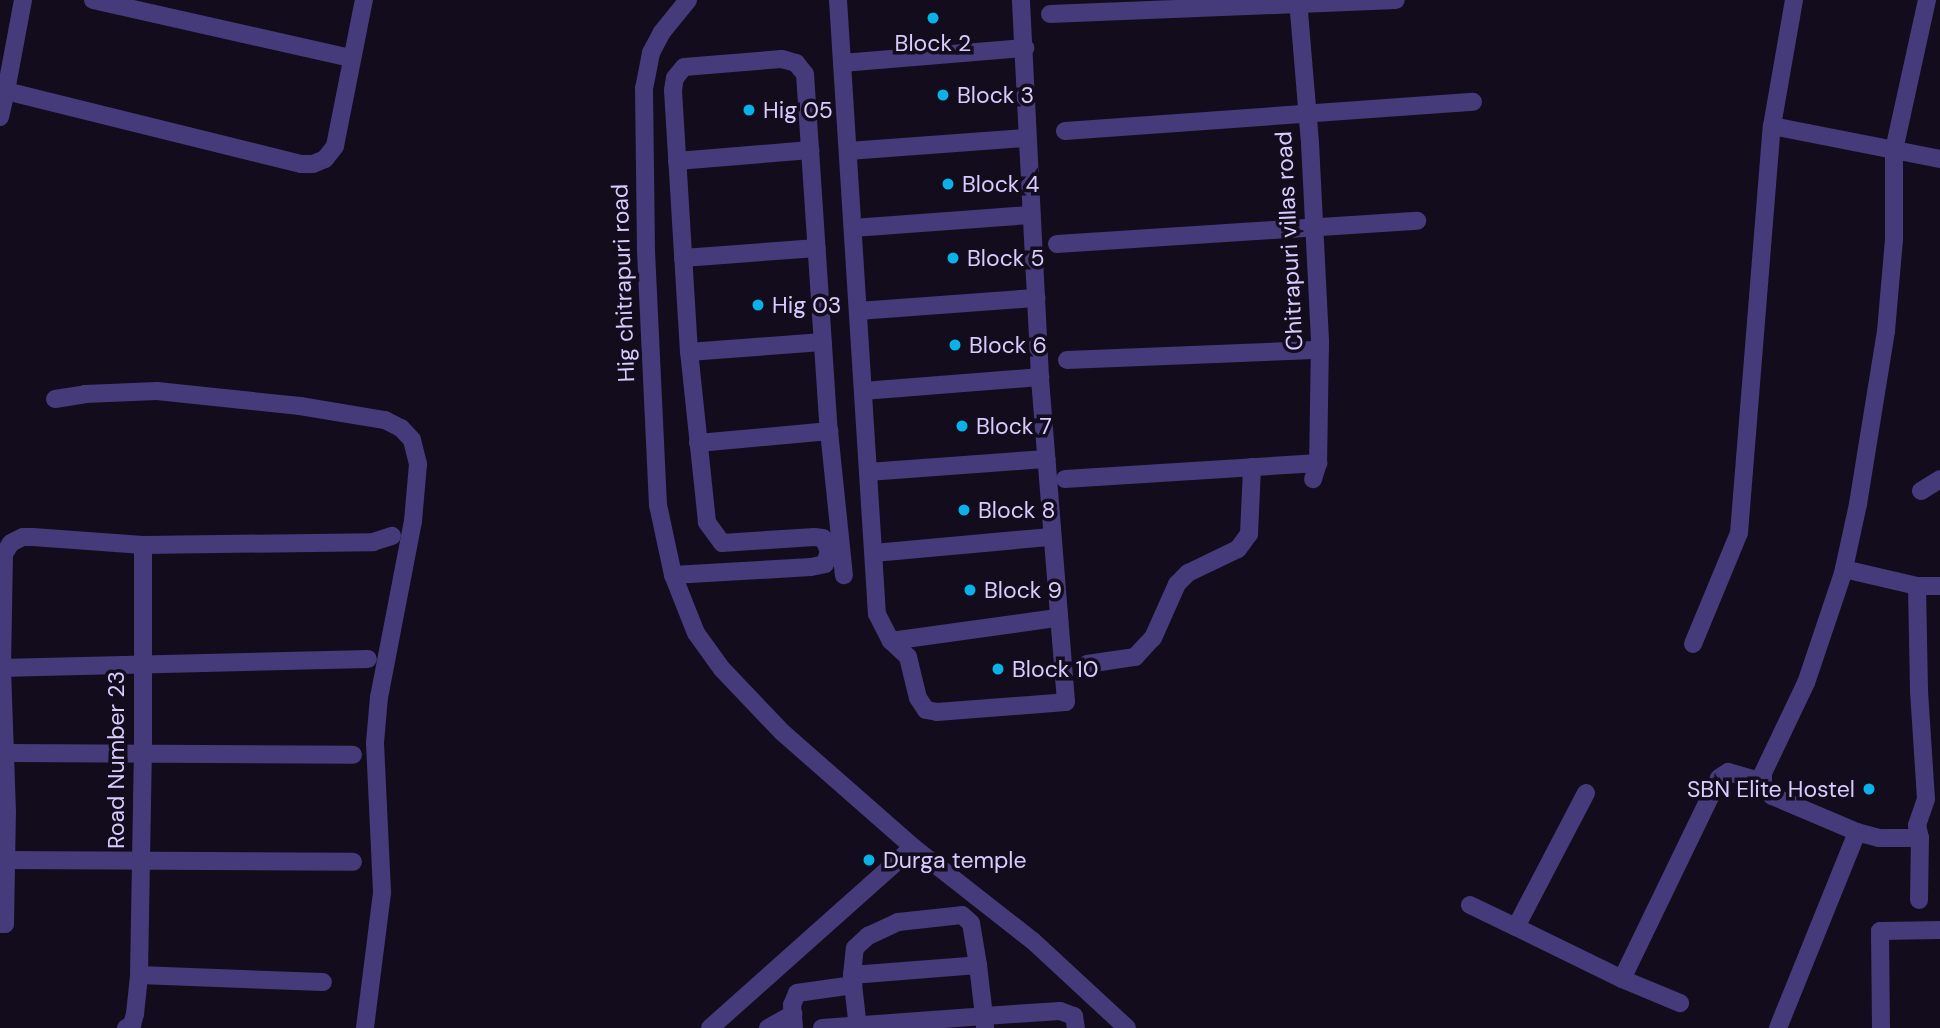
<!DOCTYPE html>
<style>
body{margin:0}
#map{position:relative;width:1940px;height:1028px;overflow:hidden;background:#120c1d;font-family:"DM Sans",sans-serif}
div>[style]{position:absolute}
.minor>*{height:18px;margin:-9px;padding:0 9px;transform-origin:9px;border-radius:9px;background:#453a7a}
.dots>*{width:19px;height:19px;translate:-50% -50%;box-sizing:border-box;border:4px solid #120c1d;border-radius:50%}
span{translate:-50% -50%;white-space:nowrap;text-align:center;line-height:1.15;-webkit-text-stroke:7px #120c1d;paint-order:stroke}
.poi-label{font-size:23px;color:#d8cbfd}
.left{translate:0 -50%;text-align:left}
.right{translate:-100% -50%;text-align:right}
.street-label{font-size:23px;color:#d8cbfd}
</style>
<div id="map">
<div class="minor">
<div style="left:23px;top:0;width:93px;rotate:100.6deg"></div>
<div style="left:6px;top:91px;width:304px;rotate:13.9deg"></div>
<div style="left:301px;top:164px;width:12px"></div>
<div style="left:313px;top:164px;width:13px;rotate:-23deg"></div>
<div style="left:325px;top:159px;width:16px;rotate:-52deg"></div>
<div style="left:335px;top:146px;width:149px;rotate:-78.8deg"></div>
<div style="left:93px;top:0;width:264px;rotate:12.7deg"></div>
<div style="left:688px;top:0;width:41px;rotate:129.1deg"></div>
<div style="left:662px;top:32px;width:24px;rotate:118deg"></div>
<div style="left:651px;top:53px;width:36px;rotate:101deg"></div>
<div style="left:644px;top:88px;width:163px;rotate:89.3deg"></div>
<div style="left:646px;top:251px;width:254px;rotate:87.3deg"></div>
<div style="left:658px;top:505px;width:72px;rotate:77.9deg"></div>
<div style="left:673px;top:575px;width:62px;rotate:68.4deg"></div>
<div style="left:696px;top:633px;width:44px;rotate:54.2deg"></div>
<div style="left:722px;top:669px;width:87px;rotate:46.4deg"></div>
<div style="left:782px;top:732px;width:174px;rotate:41.3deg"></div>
<div style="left:913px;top:847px;width:152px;rotate:38.1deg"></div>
<div style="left:1033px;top:941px;width:128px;rotate:42.8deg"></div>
<div style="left:838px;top:0;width:615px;rotate:86.37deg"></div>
<div style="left:877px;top:614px;width:30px;rotate:63deg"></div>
<div style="left:891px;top:641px;width:23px;rotate:43deg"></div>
<div style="left:908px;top:657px;width:42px;rotate:76.3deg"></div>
<div style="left:918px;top:698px;width:14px;rotate:56deg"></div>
<div style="left:926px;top:710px;width:11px;rotate:10deg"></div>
<div style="left:937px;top:712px;width:129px;rotate:-4.4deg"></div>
<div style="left:1066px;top:702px;width:326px;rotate:-94.6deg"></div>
<div style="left:1040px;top:377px;width:377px;rotate:-92.9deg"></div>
<div style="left:1298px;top:0;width:144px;rotate:85.2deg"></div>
<div style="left:1310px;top:143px;width:198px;rotate:87.1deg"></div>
<div style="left:1320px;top:341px;width:122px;rotate:90.9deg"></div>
<div style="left:1318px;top:463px;width:17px;rotate:107deg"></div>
<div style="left:1050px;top:14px;width:346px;rotate:-2.3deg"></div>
<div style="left:842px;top:63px;width:184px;rotate:-4.7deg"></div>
<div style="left:0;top:117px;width:27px;rotate:-77deg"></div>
<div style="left:1772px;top:126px;width:171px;rotate:11.1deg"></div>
<div style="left:1065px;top:131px;width:409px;rotate:-4.1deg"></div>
<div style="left:848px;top:151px;width:179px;rotate:-4.2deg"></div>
<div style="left:677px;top:161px;width:134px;rotate:-4.7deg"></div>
<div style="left:853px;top:228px;width:179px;rotate:-4.2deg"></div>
<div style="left:1057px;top:244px;width:361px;rotate:-3.7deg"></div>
<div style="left:683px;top:258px;width:134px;rotate:-4.3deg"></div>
<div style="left:858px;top:311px;width:179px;rotate:-4.2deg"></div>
<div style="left:689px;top:352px;width:134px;rotate:-4.3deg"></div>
<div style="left:1067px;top:360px;width:253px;rotate:-2.3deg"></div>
<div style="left:863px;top:391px;width:178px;rotate:-4.5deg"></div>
<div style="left:55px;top:399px;width:30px;rotate:-9deg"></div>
<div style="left:85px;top:394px;width:72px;rotate:-2.4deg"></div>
<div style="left:157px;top:391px;width:144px;rotate:6deg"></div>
<div style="left:300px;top:406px;width:86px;rotate:9.4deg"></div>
<div style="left:385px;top:420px;width:18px;rotate:27deg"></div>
<div style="left:401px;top:428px;width:16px;rotate:47deg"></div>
<div style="left:412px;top:440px;width:25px;rotate:76deg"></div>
<div style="left:418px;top:464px;width:57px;rotate:95deg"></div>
<div style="left:413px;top:521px;width:179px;rotate:100.9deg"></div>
<div style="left:379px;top:697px;width:46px;rotate:95deg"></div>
<div style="left:375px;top:743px;width:150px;rotate:87.3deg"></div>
<div style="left:382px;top:893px;width:136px;rotate:97.2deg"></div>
<div style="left:698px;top:443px;width:132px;rotate:-5.2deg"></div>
<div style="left:868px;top:472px;width:179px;rotate:-4.2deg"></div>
<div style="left:1065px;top:479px;width:254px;rotate:-3.6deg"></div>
<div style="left:1921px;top:491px;width:22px;rotate:-32deg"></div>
<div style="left:874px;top:553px;width:178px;rotate:-5.2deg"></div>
<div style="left:1844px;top:569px;width:75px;rotate:13.1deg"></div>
<div style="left:1917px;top:586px;width:23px"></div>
<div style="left:673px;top:575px;width:138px;rotate:-3.3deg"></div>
<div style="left:811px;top:567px;width:14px;rotate:-12deg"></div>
<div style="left:825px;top:564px;width:14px;rotate:-73deg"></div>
<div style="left:829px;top:551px;width:14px;rotate:-115deg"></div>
<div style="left:823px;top:538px;width:9px;rotate:-174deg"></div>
<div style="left:814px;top:537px;width:92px;rotate:176.3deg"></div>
<div style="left:722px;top:543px;width:26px;rotate:-126deg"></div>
<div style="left:707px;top:522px;width:171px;rotate:-96deg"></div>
<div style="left:689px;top:352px;width:262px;rotate:-93.5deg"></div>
<div style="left:673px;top:90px;width:12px;rotate:-81deg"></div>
<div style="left:675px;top:78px;width:14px;rotate:-51deg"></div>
<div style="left:684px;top:67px;width:98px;rotate:-4.7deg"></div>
<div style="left:782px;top:59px;width:15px;rotate:16deg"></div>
<div style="left:796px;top:63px;width:14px;rotate:51deg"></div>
<div style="left:805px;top:74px;width:358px;rotate:86.2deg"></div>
<div style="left:829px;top:431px;width:145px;rotate:84.1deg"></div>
<div style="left:1917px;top:586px;width:105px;rotate:88.9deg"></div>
<div style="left:1919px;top:691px;width:108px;rotate:86.3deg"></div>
<div style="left:1926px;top:799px;width:28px;rotate:109deg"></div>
<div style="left:1917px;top:825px;width:13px;rotate:77deg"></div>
<div style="left:1920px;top:838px;width:41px;rotate:180deg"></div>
<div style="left:1879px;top:838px;width:23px;rotate:-165deg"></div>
<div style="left:1857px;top:832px;width:92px;rotate:-157deg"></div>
<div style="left:1772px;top:796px;width:14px;rotate:-129deg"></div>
<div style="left:1763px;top:785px;width:12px;rotate:-90deg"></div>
<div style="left:1763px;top:773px;width:100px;rotate:-64.5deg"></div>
<div style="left:1806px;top:683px;width:116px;rotate:-71.4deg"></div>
<div style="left:1843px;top:573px;width:71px;rotate:-77.7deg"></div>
<div style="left:1858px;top:504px;width:175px;rotate:-80.8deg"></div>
<div style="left:1886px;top:331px;width:91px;rotate:-85deg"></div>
<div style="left:1894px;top:240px;width:90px;rotate:-90deg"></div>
<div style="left:1894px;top:150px;width:154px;rotate:-77.6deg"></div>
<div style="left:891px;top:641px;width:168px;rotate:-7.9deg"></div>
<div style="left:1693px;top:644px;width:120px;rotate:-67.5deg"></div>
<div style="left:1739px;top:533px;width:408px;rotate:-85.4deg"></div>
<div style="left:1772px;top:126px;width:128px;rotate:-80.1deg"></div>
<div style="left:1087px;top:664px;width:49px;rotate:-8.3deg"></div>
<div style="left:1135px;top:657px;width:26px;rotate:-47deg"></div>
<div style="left:1153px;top:638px;width:59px;rotate:-66deg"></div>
<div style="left:1177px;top:584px;width:16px;rotate:-45deg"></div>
<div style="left:1188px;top:573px;width:55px;rotate:-25.6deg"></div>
<div style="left:1238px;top:549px;width:19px;rotate:-54deg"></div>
<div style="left:1249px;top:534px;width:67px;rotate:-87.4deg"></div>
<div style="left:0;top:668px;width:368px;rotate:-1.4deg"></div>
<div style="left:7px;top:753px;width:346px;rotate:0.3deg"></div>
<div style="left:1586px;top:793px;width:151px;rotate:117.6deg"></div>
<div style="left:1516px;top:927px;width:118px;rotate:26.1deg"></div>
<div style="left:1622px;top:979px;width:223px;rotate:-64.2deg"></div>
<div style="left:1719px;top:778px;width:11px;rotate:-34deg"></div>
<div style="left:1728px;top:772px;width:36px;rotate:16deg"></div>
<div style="left:6px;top:860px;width:347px;rotate:0.3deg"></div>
<div style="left:1919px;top:900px;width:62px;rotate:-89.1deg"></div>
<div style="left:1470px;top:905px;width:51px;rotate:25.6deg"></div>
<div style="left:0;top:924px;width:5px"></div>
<div style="left:5px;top:924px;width:112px;rotate:-89deg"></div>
<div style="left:7px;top:812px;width:144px;rotate:-92deg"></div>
<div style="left:2px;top:668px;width:114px;rotate:-89deg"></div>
<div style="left:4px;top:554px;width:13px;rotate:-58deg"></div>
<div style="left:11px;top:543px;width:13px;rotate:-27deg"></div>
<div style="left:23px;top:537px;width:10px"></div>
<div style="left:33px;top:537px;width:110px;rotate:4.2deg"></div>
<div style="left:143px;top:545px;width:230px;rotate:-0.7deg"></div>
<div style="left:373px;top:542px;width:20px;rotate:-18deg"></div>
<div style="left:139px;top:975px;width:184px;rotate:2.2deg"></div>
<div style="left:852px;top:975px;width:126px;rotate:-4.5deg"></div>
<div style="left:978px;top:965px;width:51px;rotate:83.3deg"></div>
<div style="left:984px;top:1016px;width:76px;rotate:-3.8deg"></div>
<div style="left:1060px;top:1011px;width:15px;rotate:20deg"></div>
<div style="left:1074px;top:1016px;width:12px;rotate:81deg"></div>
<div style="left:1622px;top:979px;width:63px;rotate:22.5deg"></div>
<div style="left:126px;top:1028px;width:7px;rotate:-27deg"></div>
<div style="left:132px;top:1025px;width:11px;rotate:-75deg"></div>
<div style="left:135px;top:1014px;width:39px;rotate:-84deg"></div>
<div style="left:139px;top:975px;width:223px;rotate:-89deg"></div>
<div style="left:143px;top:752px;width:207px;rotate:-90deg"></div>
<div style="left:710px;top:1028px;width:272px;rotate:-41.7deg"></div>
<div style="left:768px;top:1028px;width:29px;rotate:-29deg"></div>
<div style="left:794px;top:1028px;width:23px;rotate:-95deg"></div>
<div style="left:792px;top:1005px;width:13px;rotate:-67deg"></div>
<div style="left:797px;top:993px;width:57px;rotate:-8.1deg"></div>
<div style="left:822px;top:1028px;width:162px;rotate:-4.2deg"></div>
<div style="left:984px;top:1016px;width:12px;rotate:85deg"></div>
<div style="left:858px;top:1028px;width:53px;rotate:-96.5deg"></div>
<div style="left:852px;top:975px;width:27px;rotate:-84deg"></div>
<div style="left:855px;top:948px;width:18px;rotate:-43deg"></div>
<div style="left:868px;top:936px;width:33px;rotate:-25deg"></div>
<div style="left:898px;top:922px;width:64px;rotate:-6.2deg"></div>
<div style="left:962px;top:915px;width:12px;rotate:42deg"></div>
<div style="left:971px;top:923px;width:43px;rotate:80.5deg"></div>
<div style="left:1778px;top:1028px;width:211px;rotate:-68deg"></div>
<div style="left:1881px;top:1028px;width:97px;rotate:-90.6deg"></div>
<div style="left:1880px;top:931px;width:60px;rotate:-1deg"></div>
</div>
<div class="dots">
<div style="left:933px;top:18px;background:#0ab2e9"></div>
<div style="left:943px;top:95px;background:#0ab2e9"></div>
<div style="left:749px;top:110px;background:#0ab2e9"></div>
<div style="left:948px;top:184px;background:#0ab2e9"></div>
<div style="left:953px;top:258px;background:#0ab2e9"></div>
<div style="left:758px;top:305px;background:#0ab2e9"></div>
<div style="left:955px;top:345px;background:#0ab2e9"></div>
<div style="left:962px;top:426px;background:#0ab2e9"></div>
<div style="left:964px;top:510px;background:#0ab2e9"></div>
<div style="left:970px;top:590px;background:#0ab2e9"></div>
<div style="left:998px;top:669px;background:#0ab2e9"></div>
<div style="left:1869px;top:789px;background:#0ab2e9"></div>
<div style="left:869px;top:860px;background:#0ab2e9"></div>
</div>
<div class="poi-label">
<span style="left:933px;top:43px">Block 2</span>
<span class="left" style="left:957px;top:95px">Block 3</span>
<span class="left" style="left:763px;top:110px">Hig 05</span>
<span class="left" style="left:962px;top:184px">Block 4</span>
<span class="left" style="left:967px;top:258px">Block 5</span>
<span class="left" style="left:772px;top:305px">Hig 03</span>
<span class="left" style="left:969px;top:345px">Block 6</span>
<span class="left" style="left:976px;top:426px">Block 7</span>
<span class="left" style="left:978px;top:510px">Block 8</span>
<span class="left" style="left:984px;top:590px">Block 9</span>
<span class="left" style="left:1012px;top:669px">Block 10</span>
<span class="right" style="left:1855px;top:789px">SBN Elite Hostel</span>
<span class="left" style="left:883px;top:860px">Durga temple</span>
</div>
<div class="street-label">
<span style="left:1289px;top:241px;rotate:-93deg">Chitrapuri villas road</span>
<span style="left:623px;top:283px;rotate:-92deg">Hig chitrapuri road</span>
<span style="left:116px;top:760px;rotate:-90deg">Road Number 23</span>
</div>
</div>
